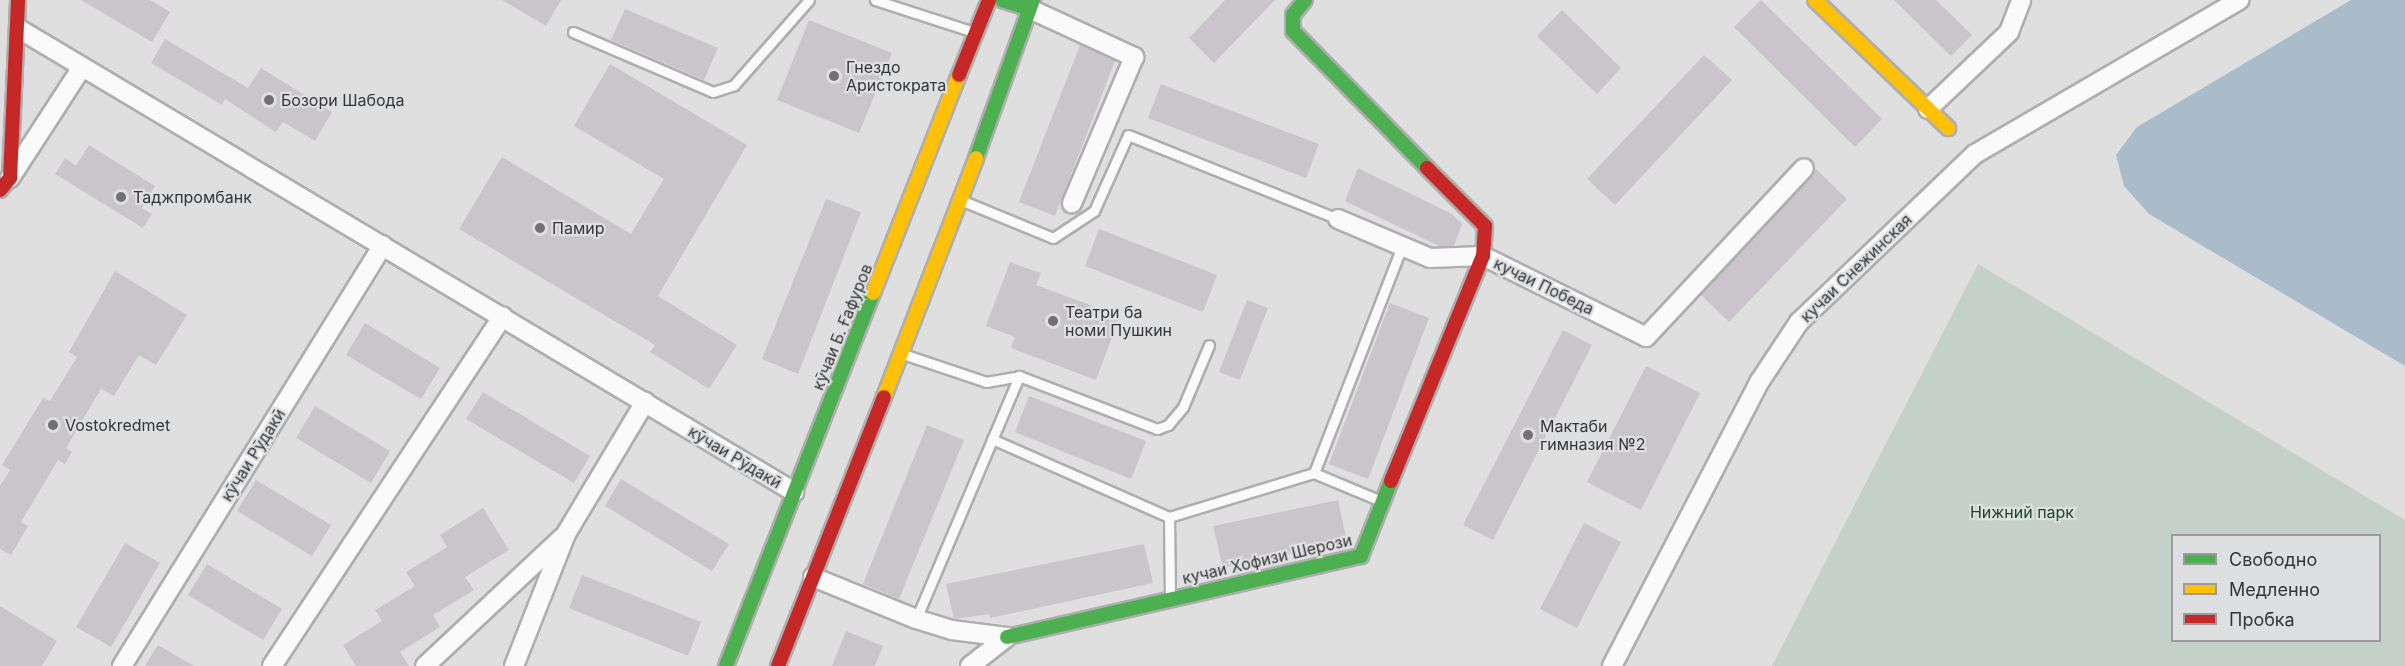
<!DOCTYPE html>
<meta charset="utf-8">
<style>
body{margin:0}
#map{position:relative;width:2405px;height:666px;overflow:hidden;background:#dfdfe0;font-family:Inter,sans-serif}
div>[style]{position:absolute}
.green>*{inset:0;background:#c3d1c8}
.water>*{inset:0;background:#aabbca}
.building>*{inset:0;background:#c9c5cb}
.roads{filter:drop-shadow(2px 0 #aeaeaf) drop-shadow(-2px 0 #aeaeaf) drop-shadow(0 2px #aeaeaf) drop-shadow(0 -2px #aeaeaf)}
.lane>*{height:9px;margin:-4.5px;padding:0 4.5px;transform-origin:4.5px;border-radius:4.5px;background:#fafafa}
.street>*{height:18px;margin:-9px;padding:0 9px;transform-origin:9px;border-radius:9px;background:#fafafa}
.fast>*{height:14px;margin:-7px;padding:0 7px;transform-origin:7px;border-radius:7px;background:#4caf50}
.slow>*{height:14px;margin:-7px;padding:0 7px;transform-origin:7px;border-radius:7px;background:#ffc107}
.jam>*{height:14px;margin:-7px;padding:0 7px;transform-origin:7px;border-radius:7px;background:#c62828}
.dots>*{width:16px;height:16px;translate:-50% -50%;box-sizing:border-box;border:3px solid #dedfe1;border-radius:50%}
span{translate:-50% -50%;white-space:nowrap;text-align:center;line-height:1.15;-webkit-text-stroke:4.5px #dedfe1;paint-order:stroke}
.poi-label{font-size:16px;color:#363637}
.left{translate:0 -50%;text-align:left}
.street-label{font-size:16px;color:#363637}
.park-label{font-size:16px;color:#16492f}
.legend{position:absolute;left:2171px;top:534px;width:210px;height:108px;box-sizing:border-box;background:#dedfe1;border:2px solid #9b9b9d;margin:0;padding:8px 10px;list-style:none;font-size:18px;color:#363637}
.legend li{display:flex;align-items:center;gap:12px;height:30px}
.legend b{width:30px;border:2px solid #9b9b9d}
</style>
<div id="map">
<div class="green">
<div style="clip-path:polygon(evenodd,1978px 264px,2405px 520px,2405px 666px,1772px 666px,1978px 264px,2172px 536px,2380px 536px,2380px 640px,2172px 640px,2172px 536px)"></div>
</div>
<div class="water">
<div style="clip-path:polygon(2351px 0,2405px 0,2405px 366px,2149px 214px,2124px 186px,2116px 155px,2137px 127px)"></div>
</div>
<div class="building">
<div style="clip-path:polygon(81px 0,150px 0,170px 12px,152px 42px)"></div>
<div style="clip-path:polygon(502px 0,561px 0,546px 26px)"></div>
<div style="clip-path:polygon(1225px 0,1275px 0,1214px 63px,1189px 38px)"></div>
<div style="clip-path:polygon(1761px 0,1882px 119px,1855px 147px,1734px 27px)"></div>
<div style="clip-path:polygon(1894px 0,1936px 0,1972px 35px,1951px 56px)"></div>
<div style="clip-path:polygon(625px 9px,718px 48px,704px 80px,611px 40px)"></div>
<div style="clip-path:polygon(1562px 10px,1621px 68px,1597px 94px,1537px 36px)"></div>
<div style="clip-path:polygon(809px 20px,892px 53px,859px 133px,777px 100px)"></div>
<div style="clip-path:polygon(165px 39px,248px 88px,261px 68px,332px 112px,315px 141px,283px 122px,276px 132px,225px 99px,222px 105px,151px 63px)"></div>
<div style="clip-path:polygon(1080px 45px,1115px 61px,1055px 216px,1019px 202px)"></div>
<div style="clip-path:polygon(1704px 55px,1732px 80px,1615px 205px,1587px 179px)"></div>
<div style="clip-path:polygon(610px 64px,747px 145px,658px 296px,737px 345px,709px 389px,650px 352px,655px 345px,459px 229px,502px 157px,631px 234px,664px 179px,574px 126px)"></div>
<div style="clip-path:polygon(1161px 84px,1319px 144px,1306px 178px,1148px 118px)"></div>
<div style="clip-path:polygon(89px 145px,155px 186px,142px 208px,152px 214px,143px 228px,55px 174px,65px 158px,76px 166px)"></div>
<div style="clip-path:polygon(1358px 168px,1452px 214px,1462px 224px,1454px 246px,1439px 246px,1345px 201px)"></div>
<div style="clip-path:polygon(1816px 169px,1847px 199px,1729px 322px,1701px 295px)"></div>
<div style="clip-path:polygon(826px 199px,861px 212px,798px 374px,762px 359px)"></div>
<div style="clip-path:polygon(1099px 229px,1217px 275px,1203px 312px,1085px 266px)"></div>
<div style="clip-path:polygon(1010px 262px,1041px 273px,1036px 285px,1120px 316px,1096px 380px,1011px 348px,1015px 337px,986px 326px)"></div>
<div style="clip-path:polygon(115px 271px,187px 315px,156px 365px,139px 355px,114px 396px,101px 389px,66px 448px,72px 452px,65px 464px,58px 460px,21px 522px,28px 526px,11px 555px,0 549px,0 486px,10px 470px,2px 465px,43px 398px,50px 401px,77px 357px,69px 352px)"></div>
<div style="clip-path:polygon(1247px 300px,1268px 308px,1240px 380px,1219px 372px)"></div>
<div style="clip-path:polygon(1390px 303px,1429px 318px,1368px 479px,1329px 464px)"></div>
<div style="clip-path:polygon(365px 323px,440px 368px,421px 399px,346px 355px)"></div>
<div style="clip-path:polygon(1563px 330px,1592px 345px,1493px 540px,1463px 525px)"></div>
<div style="clip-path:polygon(1646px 366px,1700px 393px,1641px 510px,1587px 482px)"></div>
<div style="clip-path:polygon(483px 392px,590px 456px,574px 483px,466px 419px)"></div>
<div style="clip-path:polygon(1029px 396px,1146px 441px,1131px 479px,1015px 432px)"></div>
<div style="clip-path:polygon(315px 406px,390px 451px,371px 483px,296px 438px)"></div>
<div style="clip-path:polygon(927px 425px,964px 440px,899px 599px,863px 584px)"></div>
<div style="clip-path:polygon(621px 479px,729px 544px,712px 571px,605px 506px)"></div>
<div style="clip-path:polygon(256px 480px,331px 525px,312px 556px,237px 511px)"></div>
<div style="clip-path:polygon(1338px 500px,1347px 541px,1223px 568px,1213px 526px)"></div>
<div style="clip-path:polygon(483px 508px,509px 550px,465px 577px,474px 590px,433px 615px,440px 627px,400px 652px,409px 666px,356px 666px,343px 645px,382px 621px,375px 610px,415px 586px,406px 572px,447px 547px,440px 535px)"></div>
<div style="clip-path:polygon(1584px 523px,1621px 542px,1577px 628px,1540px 609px)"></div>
<div style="clip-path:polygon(125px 543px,160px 563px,111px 647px,76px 627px)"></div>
<div style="clip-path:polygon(1144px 544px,1153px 583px,990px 618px,989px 614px,954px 619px,946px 584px)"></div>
<div style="clip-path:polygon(207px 564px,282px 609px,263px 640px,188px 595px)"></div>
<div style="clip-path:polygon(582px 575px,701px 622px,688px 656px,569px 608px)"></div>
<div style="clip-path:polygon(0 606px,57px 641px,42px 666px,0 666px)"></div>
<div style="clip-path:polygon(846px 631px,883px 646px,875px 666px,832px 666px)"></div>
<div style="clip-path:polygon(158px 645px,194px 666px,145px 666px)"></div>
</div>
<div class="roads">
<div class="lane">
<div style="left:875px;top:0;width:104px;rotate:17.9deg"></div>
<div style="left:573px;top:32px;width:152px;rotate:23.2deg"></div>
<div style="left:713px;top:92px;width:22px;rotate:-18deg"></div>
<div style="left:734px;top:85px;width:113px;rotate:-48.6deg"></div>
<div style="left:963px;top:201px;width:97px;rotate:22.3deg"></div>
<div style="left:1053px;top:238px;width:49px;rotate:-33.4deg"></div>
<div style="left:1094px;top:211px;width:83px;rotate:-65.9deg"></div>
<div style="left:1128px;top:135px;width:226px;rotate:21.8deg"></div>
<div style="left:903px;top:354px;width:88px;rotate:18.6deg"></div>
<div style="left:986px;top:382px;width:34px;rotate:-10deg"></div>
<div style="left:1019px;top:376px;width:148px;rotate:21deg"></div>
<div style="left:1157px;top:429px;width:12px;rotate:-20deg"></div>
<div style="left:1168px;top:425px;width:23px;rotate:-50deg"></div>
<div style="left:1183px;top:407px;width:67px;rotate:-67.2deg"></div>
<div style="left:992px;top:439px;width:193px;rotate:23.8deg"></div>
<div style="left:1169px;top:517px;width:152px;rotate:-16.9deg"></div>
<div style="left:1314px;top:473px;width:243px;rotate:-68.8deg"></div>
<div style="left:1314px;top:473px;width:73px;rotate:22.7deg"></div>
<div style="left:1169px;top:517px;width:81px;rotate:89.3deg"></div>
<div style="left:916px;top:619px;width:264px;rotate:-67deg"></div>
</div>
<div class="street">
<div style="left:1030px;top:9px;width:115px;rotate:24.8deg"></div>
<div style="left:1134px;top:57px;width:159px;rotate:113deg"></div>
<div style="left:19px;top:29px;width:903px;rotate:30.85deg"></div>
<div style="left:1928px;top:109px;width:112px;rotate:-43.5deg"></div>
<div style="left:2009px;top:32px;width:34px;rotate:-69deg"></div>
<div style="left:10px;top:178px;width:132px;rotate:-57deg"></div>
<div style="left:1338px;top:219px;width:100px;rotate:23deg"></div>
<div style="left:1430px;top:258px;width:53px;rotate:-2.2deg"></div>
<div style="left:1483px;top:256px;width:182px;rotate:26.4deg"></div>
<div style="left:1646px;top:337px;width:231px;rotate:-46.9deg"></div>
<div style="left:813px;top:577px;width:111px;rotate:22.2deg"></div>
<div style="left:916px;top:619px;width:38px;rotate:17deg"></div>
<div style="left:952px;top:630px;width:55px;rotate:7.3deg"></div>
<div style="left:1007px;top:637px;width:47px;rotate:141.9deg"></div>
<div style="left:122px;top:666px;width:495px;rotate:-58.2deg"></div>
<div style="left:272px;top:666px;width:419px;rotate:-56.6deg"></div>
<div style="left:425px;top:666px;width:187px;rotate:-43.1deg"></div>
<div style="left:514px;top:666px;width:142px;rotate:-68.5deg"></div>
<div style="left:566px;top:534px;width:154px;rotate:-59.1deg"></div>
<div style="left:1612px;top:666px;width:321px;rotate:-62.6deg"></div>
<div style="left:1760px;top:381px;width:71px;rotate:-56.5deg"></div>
<div style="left:1799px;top:322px;width:243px;rotate:-43.7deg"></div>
<div style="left:1975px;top:154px;width:306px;rotate:-30.2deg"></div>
</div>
<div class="fast">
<div style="left:1002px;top:0;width:29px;rotate:18deg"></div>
<div style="left:1305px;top:0;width:19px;rotate:129deg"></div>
<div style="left:1293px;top:15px;width:16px;rotate:90deg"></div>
<div style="left:1293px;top:31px;width:192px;rotate:45.6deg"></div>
<div style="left:976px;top:158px;width:168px;rotate:-70.2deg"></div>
<div style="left:1007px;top:637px;width:363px;rotate:-12.9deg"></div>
<div style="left:1361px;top:556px;width:81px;rotate:-68.2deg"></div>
<div style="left:726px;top:666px;width:401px;rotate:-68.5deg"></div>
</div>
<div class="slow">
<div style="left:1815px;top:0;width:185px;rotate:43.9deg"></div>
<div style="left:873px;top:293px;width:234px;rotate:-68.5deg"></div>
<div style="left:884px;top:397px;width:256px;rotate:-68.9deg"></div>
</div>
<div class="jam">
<div style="left:959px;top:75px;width:81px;rotate:-68.2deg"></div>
<div style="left:0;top:190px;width:16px;rotate:-50deg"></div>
<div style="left:10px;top:178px;width:178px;rotate:-87.4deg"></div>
<div style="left:1391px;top:481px;width:243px;rotate:-67.8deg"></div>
<div style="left:1483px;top:256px;width:30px;rotate:-86deg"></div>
<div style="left:1485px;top:226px;width:82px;rotate:-135deg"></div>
<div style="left:778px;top:666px;width:289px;rotate:-68.5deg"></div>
</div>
</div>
<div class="dots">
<div style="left:834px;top:76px;background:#717172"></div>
<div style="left:269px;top:100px;background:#717172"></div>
<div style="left:121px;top:197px;background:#717172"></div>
<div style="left:540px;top:228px;background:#717172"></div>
<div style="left:1053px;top:321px;background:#717172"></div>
<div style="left:53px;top:425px;background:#717172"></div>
<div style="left:1528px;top:435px;background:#717172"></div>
</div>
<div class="poi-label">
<span class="left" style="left:846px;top:76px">Гнездо<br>Аристократа</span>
<span class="left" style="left:281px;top:100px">Бозори Шабода</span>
<span class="left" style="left:133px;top:197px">Таджпромбанк</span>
<span class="left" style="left:552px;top:228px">Памир</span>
<span class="left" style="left:1065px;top:321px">Театри ба<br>номи Пушкин</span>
<span class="left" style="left:65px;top:425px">Vostokredmet</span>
<span class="left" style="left:1540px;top:435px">Мактаби<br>гимназия №2</span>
</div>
<div class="street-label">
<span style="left:1856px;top:268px;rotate:-44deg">кучаи Снежинская</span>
<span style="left:1544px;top:286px;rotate:26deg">кучаи Победа</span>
<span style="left:842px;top:327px;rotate:-68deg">кӯчаи Б. Ғафуров</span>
<span style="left:253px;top:455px;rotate:-58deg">кӯчаи Рӯдакӣ</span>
<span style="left:735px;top:457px;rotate:31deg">кӯчаи Рӯдакӣ</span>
<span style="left:1267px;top:559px;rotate:-13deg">кучаи Хофизи Шерози</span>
</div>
<div class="park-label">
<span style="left:2022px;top:512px">Нижний парк</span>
</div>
<ul class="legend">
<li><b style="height:8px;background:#4caf50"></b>Свободно</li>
<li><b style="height:8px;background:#ffc107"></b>Медленно</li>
<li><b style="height:8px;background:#c62828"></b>Пробка</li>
</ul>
</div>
